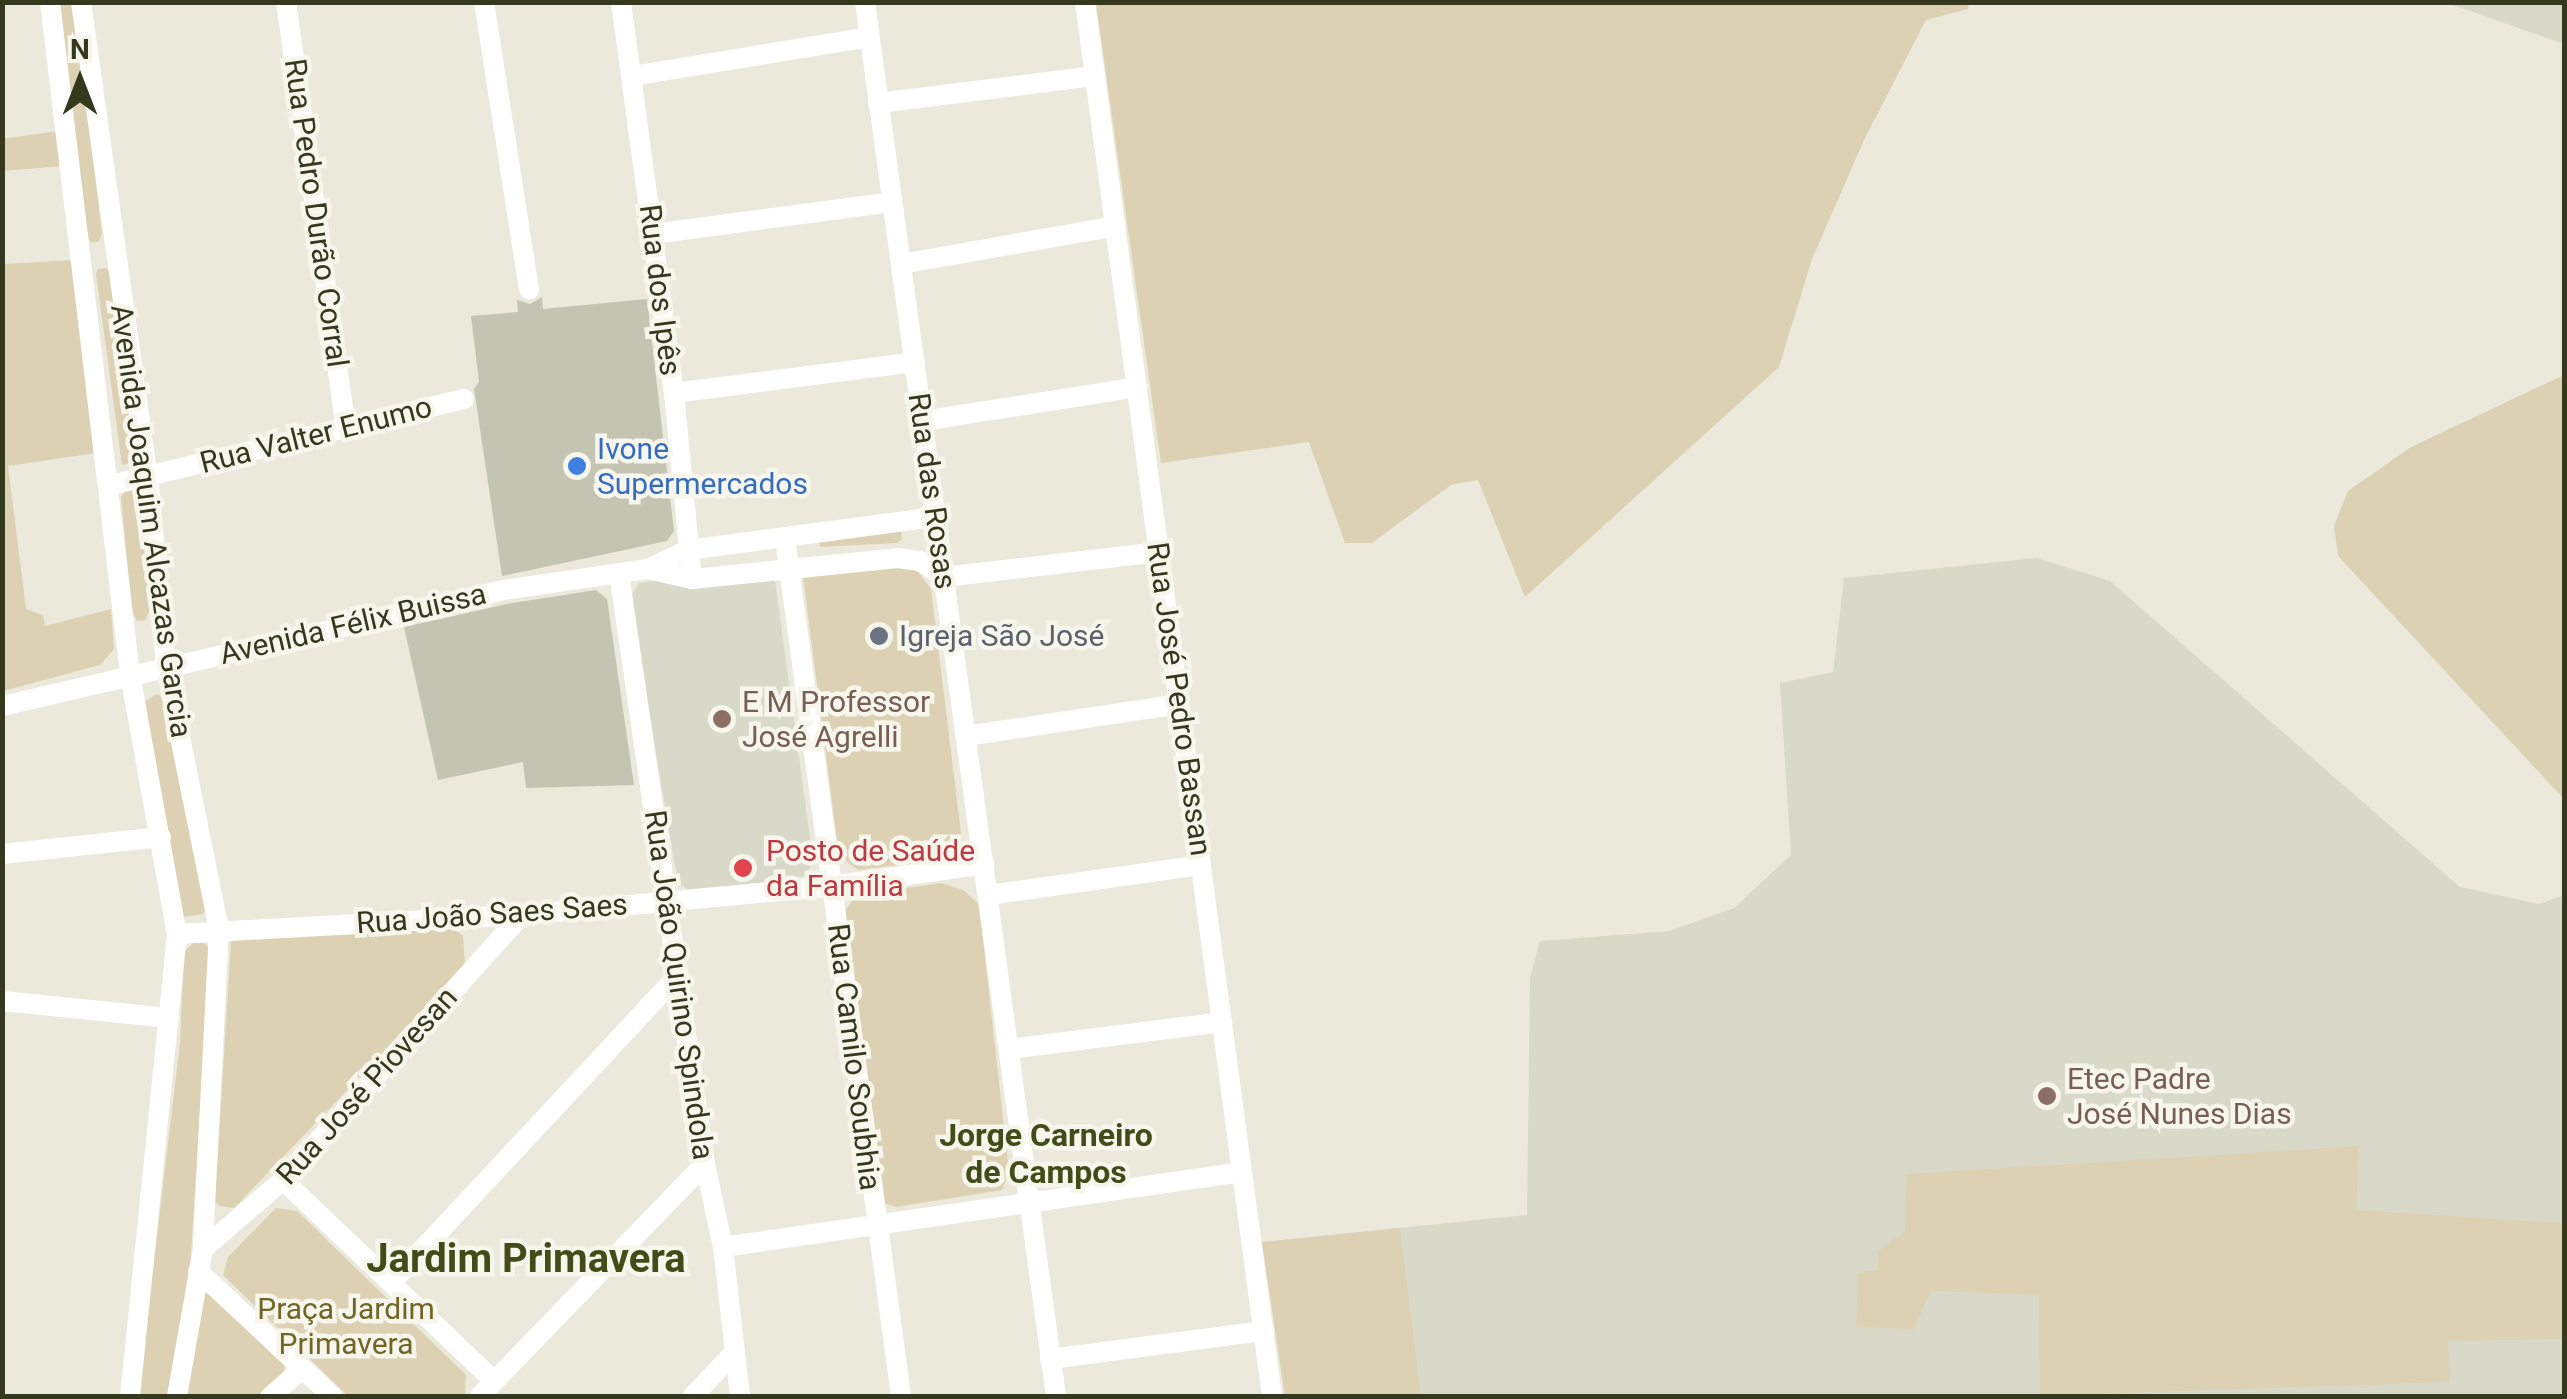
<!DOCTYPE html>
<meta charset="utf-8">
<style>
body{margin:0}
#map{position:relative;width:2567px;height:1399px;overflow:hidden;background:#eae9dc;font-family:Roboto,sans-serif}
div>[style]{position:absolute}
.built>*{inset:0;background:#d9d9ca}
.green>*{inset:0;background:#ddd1b3}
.building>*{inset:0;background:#c4c4b2}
.minor>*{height:20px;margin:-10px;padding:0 10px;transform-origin:10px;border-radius:10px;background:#fff}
.dots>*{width:28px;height:28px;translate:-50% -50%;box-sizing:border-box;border:5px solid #f6f6ec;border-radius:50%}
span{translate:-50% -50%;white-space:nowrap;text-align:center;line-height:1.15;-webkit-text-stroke:9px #f6f6ec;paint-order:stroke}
.street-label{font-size:30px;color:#34391e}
.shop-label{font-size:30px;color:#366cbe}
.left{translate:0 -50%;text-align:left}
.worship-label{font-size:30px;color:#5b616d}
.education-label{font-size:30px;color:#785e54}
.health-label{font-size:30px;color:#be3a42}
.park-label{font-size:30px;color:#726526}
.neighbourhood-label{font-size:32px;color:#424c19;font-weight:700}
.district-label{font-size:40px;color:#424c19;font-weight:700}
.frame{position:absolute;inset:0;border:5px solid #34391e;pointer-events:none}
.north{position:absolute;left:30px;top:30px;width:100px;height:100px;-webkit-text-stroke:8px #f6f6ec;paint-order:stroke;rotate:0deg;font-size:28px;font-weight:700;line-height:40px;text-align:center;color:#34391e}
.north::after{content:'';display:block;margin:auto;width:35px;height:45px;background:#34391e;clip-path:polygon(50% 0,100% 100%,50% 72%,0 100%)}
</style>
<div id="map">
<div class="built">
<div style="clip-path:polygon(2447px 3px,2564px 3px,2564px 44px)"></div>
<div style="clip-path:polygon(2037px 558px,2110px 581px,2460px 887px,2539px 904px,2564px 895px,2564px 1396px,1285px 1396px,1262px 1242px,1527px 1215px,1530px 977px,1540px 941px,1669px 931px,1734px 908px,1791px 855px,1780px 683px,1833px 672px,1844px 578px)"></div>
<div style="clip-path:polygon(760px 568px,775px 581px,813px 860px,806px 876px,692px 892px,678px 883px,630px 598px,639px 583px)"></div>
</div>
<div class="green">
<div style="clip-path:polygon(57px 3px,74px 3px,102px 234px,98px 242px,90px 242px,88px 234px)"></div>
<div style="clip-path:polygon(1096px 3px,1096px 2px,1969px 3px,1968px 9px,1926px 20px,1864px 140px,1812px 259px,1779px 367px,1525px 597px,1478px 480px,1451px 485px,1372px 543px,1345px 543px,1309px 442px,1161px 463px)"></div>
<div style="clip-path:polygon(58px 131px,62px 166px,3px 171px,2px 139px)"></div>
<div style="clip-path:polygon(74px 260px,96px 453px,8px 466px,26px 609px,43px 615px,45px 626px,111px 609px,114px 649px,100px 665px,3px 691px,3px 264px)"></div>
<div style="clip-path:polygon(106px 268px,111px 274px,134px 454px,130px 463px,122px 465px,96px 274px,98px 269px)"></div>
<div style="clip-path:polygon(2564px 375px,2564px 799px,2338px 556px,2334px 526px,2348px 491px,2411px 447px)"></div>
<div style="clip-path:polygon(134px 489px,139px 495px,150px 610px,145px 620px,137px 621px,132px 611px,121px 497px,126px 490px)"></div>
<div style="clip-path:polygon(901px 530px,902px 539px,897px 543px,820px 547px,819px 542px)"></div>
<div style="clip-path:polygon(889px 558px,917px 570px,931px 589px,962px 841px,945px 859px,858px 870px,839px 856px,803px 576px)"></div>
<div style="clip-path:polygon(157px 694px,162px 697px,208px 906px,203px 914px,184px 917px,178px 911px,144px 702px)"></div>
<div style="clip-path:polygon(941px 883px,963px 890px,979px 904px,1009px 1171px,1002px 1190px,896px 1207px,884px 1203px,843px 913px,857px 895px)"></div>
<div style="clip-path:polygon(450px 926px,463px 936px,465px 967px,234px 1208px,219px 1206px,215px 1201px,231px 942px,238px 935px)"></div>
<div style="clip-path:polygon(193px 943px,204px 943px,210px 950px,190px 1269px,169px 1396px,138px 1396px,180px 1043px,184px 952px)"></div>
<div style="clip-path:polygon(2359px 1146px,2356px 1210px,2564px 1223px,2564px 1339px,2448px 1341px,2450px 1382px,2040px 1396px,2039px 1295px,1931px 1291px,1914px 1329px,1856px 1327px,1858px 1273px,1878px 1270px,1878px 1251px,1905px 1232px,1906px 1174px)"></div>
<div style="clip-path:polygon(276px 1208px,297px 1211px,466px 1375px,465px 1396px,348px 1396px,223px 1275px,228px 1257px)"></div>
<div style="clip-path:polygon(1400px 1228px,1421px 1396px,1285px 1396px,1262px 1242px)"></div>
<div style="clip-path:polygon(207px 1292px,285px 1364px,284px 1373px,257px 1396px,183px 1396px,202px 1294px)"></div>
</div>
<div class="building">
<div style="clip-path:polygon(542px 297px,543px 309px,647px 299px,674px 531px,667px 541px,502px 576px,474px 389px,479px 382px,471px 316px,518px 312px,517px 300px,530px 304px)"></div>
<div style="clip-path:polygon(596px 590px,607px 599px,634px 785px,526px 788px,523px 762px,438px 780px,404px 627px,507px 604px)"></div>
</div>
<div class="minor">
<div style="left:50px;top:2px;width:677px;rotate:83.21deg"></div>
<div style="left:130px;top:674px;width:264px;rotate:79.8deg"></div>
<div style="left:177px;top:934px;width:464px;rotate:95.8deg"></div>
<div style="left:81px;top:2px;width:480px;rotate:82deg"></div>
<div style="left:148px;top:477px;width:191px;rotate:84.6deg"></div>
<div style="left:166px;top:667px;width:267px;rotate:78.6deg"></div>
<div style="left:219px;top:929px;width:320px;rotate:92.9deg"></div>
<div style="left:203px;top:1249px;width:149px;rotate:100deg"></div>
<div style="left:286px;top:2px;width:426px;rotate:82deg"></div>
<div style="left:484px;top:2px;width:291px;rotate:81.1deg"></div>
<div style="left:621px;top:2px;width:395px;rotate:82.3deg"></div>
<div style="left:674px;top:393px;width:187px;rotate:84.5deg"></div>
<div style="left:865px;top:2px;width:1407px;rotate:82.2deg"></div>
<div style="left:1085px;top:2px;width:1406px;rotate:82.36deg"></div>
<div style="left:632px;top:76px;width:240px;rotate:-9.3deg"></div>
<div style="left:878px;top:103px;width:219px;rotate:-7.1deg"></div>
<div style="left:653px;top:234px;width:241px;rotate:-7.6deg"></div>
<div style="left:901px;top:264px;width:218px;rotate:-10deg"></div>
<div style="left:674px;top:393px;width:243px;rotate:-7.3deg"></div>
<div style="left:923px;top:421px;width:217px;rotate:-9deg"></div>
<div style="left:111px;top:485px;width:363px;rotate:-13.7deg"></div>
<div style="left:785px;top:538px;width:866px;rotate:82.3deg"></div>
<div style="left:648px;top:569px;width:45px;rotate:12.8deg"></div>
<div style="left:692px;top:579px;width:207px;rotate:-5.8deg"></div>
<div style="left:898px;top:558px;width:22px;rotate:8deg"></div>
<div style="left:920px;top:561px;width:29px;rotate:34deg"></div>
<div style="left:944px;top:577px;width:216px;rotate:-6.6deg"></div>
<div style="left:619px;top:573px;width:597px;rotate:81.72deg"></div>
<div style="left:705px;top:1164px;width:85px;rotate:77.8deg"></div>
<div style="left:723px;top:1247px;width:150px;rotate:83.5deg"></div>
<div style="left:2px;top:706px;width:515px;rotate:-13.01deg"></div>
<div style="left:504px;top:590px;width:146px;rotate:-8.3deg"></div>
<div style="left:648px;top:569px;width:44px;rotate:-25.4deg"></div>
<div style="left:688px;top:550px;width:250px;rotate:-7.6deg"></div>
<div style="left:966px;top:736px;width:215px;rotate:-8.5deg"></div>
<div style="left:2px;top:854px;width:160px;rotate:-6.1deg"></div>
<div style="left:988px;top:895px;width:215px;rotate:-8deg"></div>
<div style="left:177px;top:934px;width:346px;rotate:-3.2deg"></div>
<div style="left:522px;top:915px;width:311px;rotate:-5.3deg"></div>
<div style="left:832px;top:886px;width:154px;rotate:-8.2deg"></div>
<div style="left:2px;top:1001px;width:168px;rotate:5.8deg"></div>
<div style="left:1009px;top:1049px;width:215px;rotate:-7.2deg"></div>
<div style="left:283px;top:1180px;width:291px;rotate:43.6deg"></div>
<div style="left:723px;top:1247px;width:524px;rotate:-8.22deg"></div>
<div style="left:203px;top:1249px;width:106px;rotate:-40.8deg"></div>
<div style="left:283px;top:1180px;width:357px;rotate:-48deg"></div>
<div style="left:198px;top:1271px;width:183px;rotate:43deg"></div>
<div style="left:392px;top:1282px;width:420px;rotate:-47deg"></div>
<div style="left:1050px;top:1359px;width:216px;rotate:-7.5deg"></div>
<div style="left:271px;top:1396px;width:41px;rotate:-41.1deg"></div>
<div style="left:480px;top:1396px;width:323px;rotate:-45.9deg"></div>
<div style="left:693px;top:1396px;width:58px;rotate:-46.4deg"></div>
</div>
<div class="dots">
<div style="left:577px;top:466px;background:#3f7fe0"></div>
<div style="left:879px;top:636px;background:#6b7280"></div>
<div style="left:722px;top:719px;background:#8d6e63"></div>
<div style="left:743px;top:868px;background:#e0444e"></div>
<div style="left:2047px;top:1096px;background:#8d6e63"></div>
</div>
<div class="street-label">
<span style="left:316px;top:213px;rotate:82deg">Rua Pedro Durão Corral</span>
<span style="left:660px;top:290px;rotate:83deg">Rua dos Ipês</span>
<span style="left:316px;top:435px;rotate:-14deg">Rua Valter Enumo</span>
<span style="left:932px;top:491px;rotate:82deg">Rua das Rosas</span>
<span style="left:151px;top:521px;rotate:82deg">Avenida Joaquim Alcazas Garcia</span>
<span style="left:353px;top:624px;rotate:-13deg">Avenida Félix Buissa</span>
<span style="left:1179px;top:699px;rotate:82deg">Rua José Pedro Bassan</span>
<span style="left:492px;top:914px;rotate:-4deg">Rua João Saes Saes</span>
<span style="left:679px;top:985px;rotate:82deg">Rua João Quirino Spindola</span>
<span style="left:854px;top:1057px;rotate:83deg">Rua Camilo Soubhia</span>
<span style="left:367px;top:1086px;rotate:-48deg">Rua José Piovesan</span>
</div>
<div class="shop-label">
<span class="left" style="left:597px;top:466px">Ivone<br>Supermercados</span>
</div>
<div class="worship-label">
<span class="left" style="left:899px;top:636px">Igreja São José</span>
</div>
<div class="education-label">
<span class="left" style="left:742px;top:719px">E M Professor<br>José Agrelli</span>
<span class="left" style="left:2067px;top:1096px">Etec Padre<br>José Nunes Dias</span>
</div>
<div class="health-label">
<span class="left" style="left:766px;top:868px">Posto de Saúde<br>da Família</span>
</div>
<div class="park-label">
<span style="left:346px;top:1326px">Praça Jardim<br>Primavera</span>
</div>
<div class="neighbourhood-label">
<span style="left:1046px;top:1154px">Jorge Carneiro<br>de Campos</span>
</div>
<div class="district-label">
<span style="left:526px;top:1259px">Jardim Primavera</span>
</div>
<div class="frame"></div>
<div class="north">N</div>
</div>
